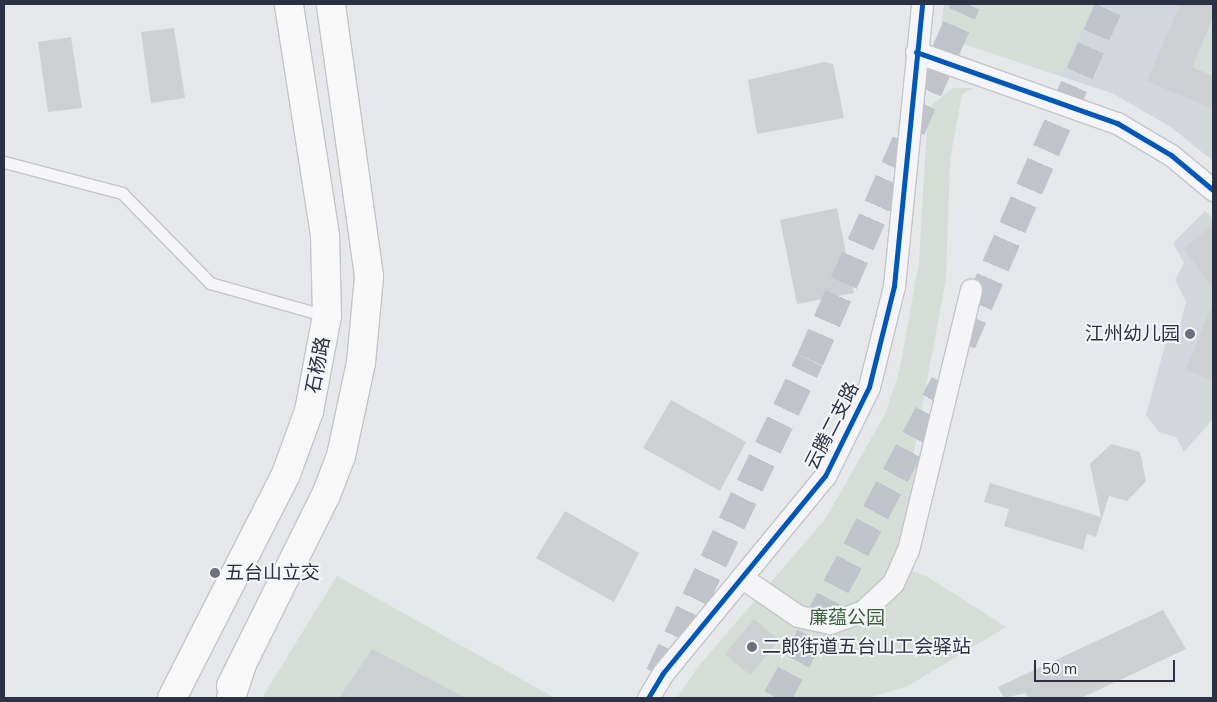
<!DOCTYPE html>
<meta charset="utf-8">
<style>
body{margin:0}
#map{position:relative;width:1217px;height:702px;overflow:hidden;background:#e5e7ea;font-family:Mulish,"Noto Sans SC",sans-serif}
div>[style]{position:absolute}
.built>*{inset:0;background:#d4d6dd}
.green>*{inset:0;background:#d5ddd6}
.building>*{inset:0;background:#cecfd2}
.highway-tunnel>*{height:28px;margin-top:-14px;transform-origin:0;background:repeating-linear-gradient(90deg,#c0c3c9 0 28px,transparent 0 42px)}
.roads{filter:drop-shadow(1px 0 #c3c5c8) drop-shadow(-1px 0 #c3c5c8) drop-shadow(0 1px #c3c5c8) drop-shadow(0 -1px #c3c5c8)}
.lane>*{height:11px;margin:-5.5px;padding:0 5.5px;transform-origin:5.5px;border-radius:5.5px;background:#f5f5f7}
.street>*{height:21px;margin:-10.5px;padding:0 10.5px;transform-origin:10.5px;border-radius:10.5px;background:#f5f5f7}
.primary>*{height:28px;margin:-14px;padding:0 14px;transform-origin:14px;border-radius:14px;background:#f8f8f8}
.highway>*{height:28px;margin:-14px;padding:0 14px;transform-origin:14px;border-radius:14px;background:#f8f8f8}
.cycleway>*{height:5px;margin:-2.5px;padding:0 2.5px;transform-origin:2.5px;border-radius:2.5px;background:#0057b8}
.dots>*{width:14px;height:14px;translate:-50% -50%;box-sizing:border-box;border:2px solid #f4f5f9;border-radius:50%}
span{translate:-50% -50%;white-space:nowrap;text-align:center;line-height:1.15;-webkit-text-stroke:4px #f4f5f9;paint-order:stroke}
.poi-label{font-size:19px;color:#2c3243}
.right{translate:-100% -50%;text-align:right}
.left{translate:0 -50%;text-align:left}
.street-label{font-size:19px;color:#2c3243}
.park-label{font-size:19px;color:#3d5e3a}
.frame{position:absolute;inset:0;border:5px solid #2c3243;pointer-events:none}
.scale{position:absolute;left:1034px;top:660px;width:141px;height:22px;box-sizing:border-box;border:2px solid #2c3243;border-top:0;padding-left:6px;font-size:15px;line-height:18px;white-space:nowrap;color:#2c3243;-webkit-text-stroke:4px #f4f5f9;paint-order:stroke}
</style>
<div id="map">
<div class="built">
<div style="clip-path:polygon(944px 4px,1213px 4px,1213px 161px,1171px 127px,1112px 93px,957px 42px,942px 23px)"></div>
<div style="clip-path:polygon(1205px 211px,1213px 219px,1213px 419px,1184px 452px,1176px 437px,1159px 432px,1146px 415px,1170px 327px,1179px 328px,1186px 302px,1175px 280px,1184px 263px,1173px 243px)"></div>
</div>
<div class="green">
<div style="clip-path:polygon(944px 4px,1094px 4px,1062px 75px,957px 42px,942px 23px)"></div>
<div style="clip-path:polygon(1213px 17px,1213px 76px,1193px 67px)"></div>
<div style="clip-path:polygon(953px 88px,974px 88px,962px 94px,950px 160px,946px 279px,912px 462px,939px 472px,912px 571px,928px 577px,1006px 627px,908px 686px,869px 698px,677px 698px,697px 668px,826px 518px,885px 414px,899px 373px,919px 262px,928px 108px)"></div>
<div style="clip-path:polygon(337px 576px,555px 698px,262px 698px)"></div>
</div>
<div class="building">
<div style="clip-path:polygon(1180px 4px,1213px 4px,1213px 17px,1192px 67px,1213px 76px,1213px 109px,1147px 81px)"></div>
<div style="clip-path:polygon(174px 28px,185px 98px,151px 103px,141px 32px)"></div>
<div style="clip-path:polygon(71px 37px,82px 108px,48px 112px,38px 42px)"></div>
<div style="clip-path:polygon(824px 62px,833px 64px,844px 118px,757px 134px,748px 80px)"></div>
<div style="clip-path:polygon(837px 208px,854px 293px,797px 304px,780px 220px)"></div>
<div style="clip-path:polygon(1213px 225px,1213px 287px,1183px 249px)"></div>
<div style="clip-path:polygon(1213px 303px,1213px 381px,1186px 370px)"></div>
<div style="clip-path:polygon(671px 400px,746px 442px,720px 491px,643px 448px)"></div>
<div style="clip-path:polygon(1111px 444px,1140px 452px,1146px 481px,1127px 501px,1109px 496px,1096px 537px,1087px 534px,1083px 550px,1004px 526px,1009px 509px,984px 502px,990px 483px,1101px 517px,1090px 464px)"></div>
<div style="clip-path:polygon(565px 511px,639px 553px,614px 602px,536px 558px)"></div>
<div style="clip-path:polygon(1163px 610px,1186px 649px,1081px 698px,1028px 698px,1026px 693px,1004px 698px,998px 687px)"></div>
<div style="clip-path:polygon(754px 619px,779px 640px,750px 675px,725px 654px)"></div>
<div style="clip-path:polygon(372px 649px,466px 698px,339px 698px)"></div>
</div>
<div class="highway-tunnel">
<div style="left:962px;top:343px;width:370px;rotate:-66.4deg"></div>
<div style="left:659px;top:675px;width:349px;rotate:-64.4deg"></div>
<div style="left:810px;top:360px;width:389px;rotate:-66.3deg"></div>
<div style="left:777px;top:698px;width:356px;rotate:-62deg"></div>
</div>
<div class="roads">
<div class="lane">
<div style="left:4px;top:162px;width:122px;rotate:14.7deg"></div>
<div style="left:122px;top:193px;width:126px;rotate:45.6deg"></div>
<div style="left:210px;top:283px;width:122px;rotate:15.8deg"></div>
</div>
<div class="street">
<div style="left:916px;top:52px;width:213px;rotate:19.5deg"></div>
<div style="left:1117px;top:123px;width:63px;rotate:30.7deg"></div>
<div style="left:1171px;top:155px;width:55px;rotate:39.8deg"></div>
<div style="left:744px;top:579px;width:65px;rotate:34.4deg"></div>
<div style="left:798px;top:616px;width:33px;rotate:12deg"></div>
<div style="left:830px;top:623px;width:35px;rotate:-20deg"></div>
<div style="left:863px;top:611px;width:41px;rotate:-43deg"></div>
<div style="left:893px;top:583px;width:36px;rotate:-66deg"></div>
<div style="left:908px;top:550px;width:268px;rotate:-76.4deg"></div>
<div style="left:648px;top:698px;width:29px;rotate:-59deg"></div>
<div style="left:663px;top:673px;width:255px;rotate:-50.6deg"></div>
<div style="left:825px;top:476px;width:99px;rotate:-63.7deg"></div>
<div style="left:869px;top:387px;width:104px;rotate:-76.1deg"></div>
<div style="left:894px;top:286px;width:283px;rotate:-84.3deg"></div>
</div>
<div class="primary">
<div style="left:231px;top:686px;width:213px;rotate:-63.6deg"></div>
<div style="left:326px;top:495px;width:42px;rotate:-69deg"></div>
<div style="left:341px;top:456px;width:95px;rotate:-77.9deg"></div>
<div style="left:361px;top:363px;width:87px;rotate:-84.7deg"></div>
<div style="left:369px;top:276px;width:275px;rotate:-98deg"></div>
<div style="left:172px;top:698px;width:251px;rotate:-63deg"></div>
<div style="left:286px;top:474px;width:67px;rotate:-69.9deg"></div>
<div style="left:309px;top:411px;width:97px;rotate:-79.3deg"></div>
<div style="left:327px;top:316px;width:81px;rotate:-91.4deg"></div>
<div style="left:325px;top:235px;width:234px;rotate:-98.9deg"></div>
</div>
<div class="highway">
<div style="left:231px;top:698px;width:35px;rotate:-72deg"></div>
</div>
</div>
<div class="cycleway">
<div style="left:916px;top:52px;width:213px;rotate:19.5deg"></div>
<div style="left:1117px;top:123px;width:63px;rotate:30.7deg"></div>
<div style="left:1171px;top:155px;width:55px;rotate:39.8deg"></div>
<div style="left:648px;top:698px;width:29px;rotate:-59deg"></div>
<div style="left:663px;top:673px;width:255px;rotate:-50.6deg"></div>
<div style="left:825px;top:476px;width:99px;rotate:-63.7deg"></div>
<div style="left:869px;top:387px;width:104px;rotate:-76.1deg"></div>
<div style="left:894px;top:286px;width:283px;rotate:-84.3deg"></div>
</div>
<div class="dots">
<div style="left:1190px;top:334px;background:#6d717d"></div>
<div style="left:215px;top:573px;background:#6d717d"></div>
<div style="left:752px;top:647px;background:#6d717d"></div>
</div>
<div class="poi-label">
<span class="right" style="left:1180px;top:334px">江州幼儿园</span>
<span class="left" style="left:225px;top:573px">五台山立交</span>
<span class="left" style="left:762px;top:647px">二郎街道五台山工会驿站</span>
</div>
<div class="street-label">
<span style="left:318px;top:365px;rotate:-79deg">石杨路</span>
<span style="left:832px;top:426px;rotate:-63deg">云腾二支路</span>
</div>
<div class="park-label">
<span style="left:847px;top:618px">廉蕴公园</span>
</div>
<div class="frame"></div>
<div class="scale">50 m</div>
</div>
